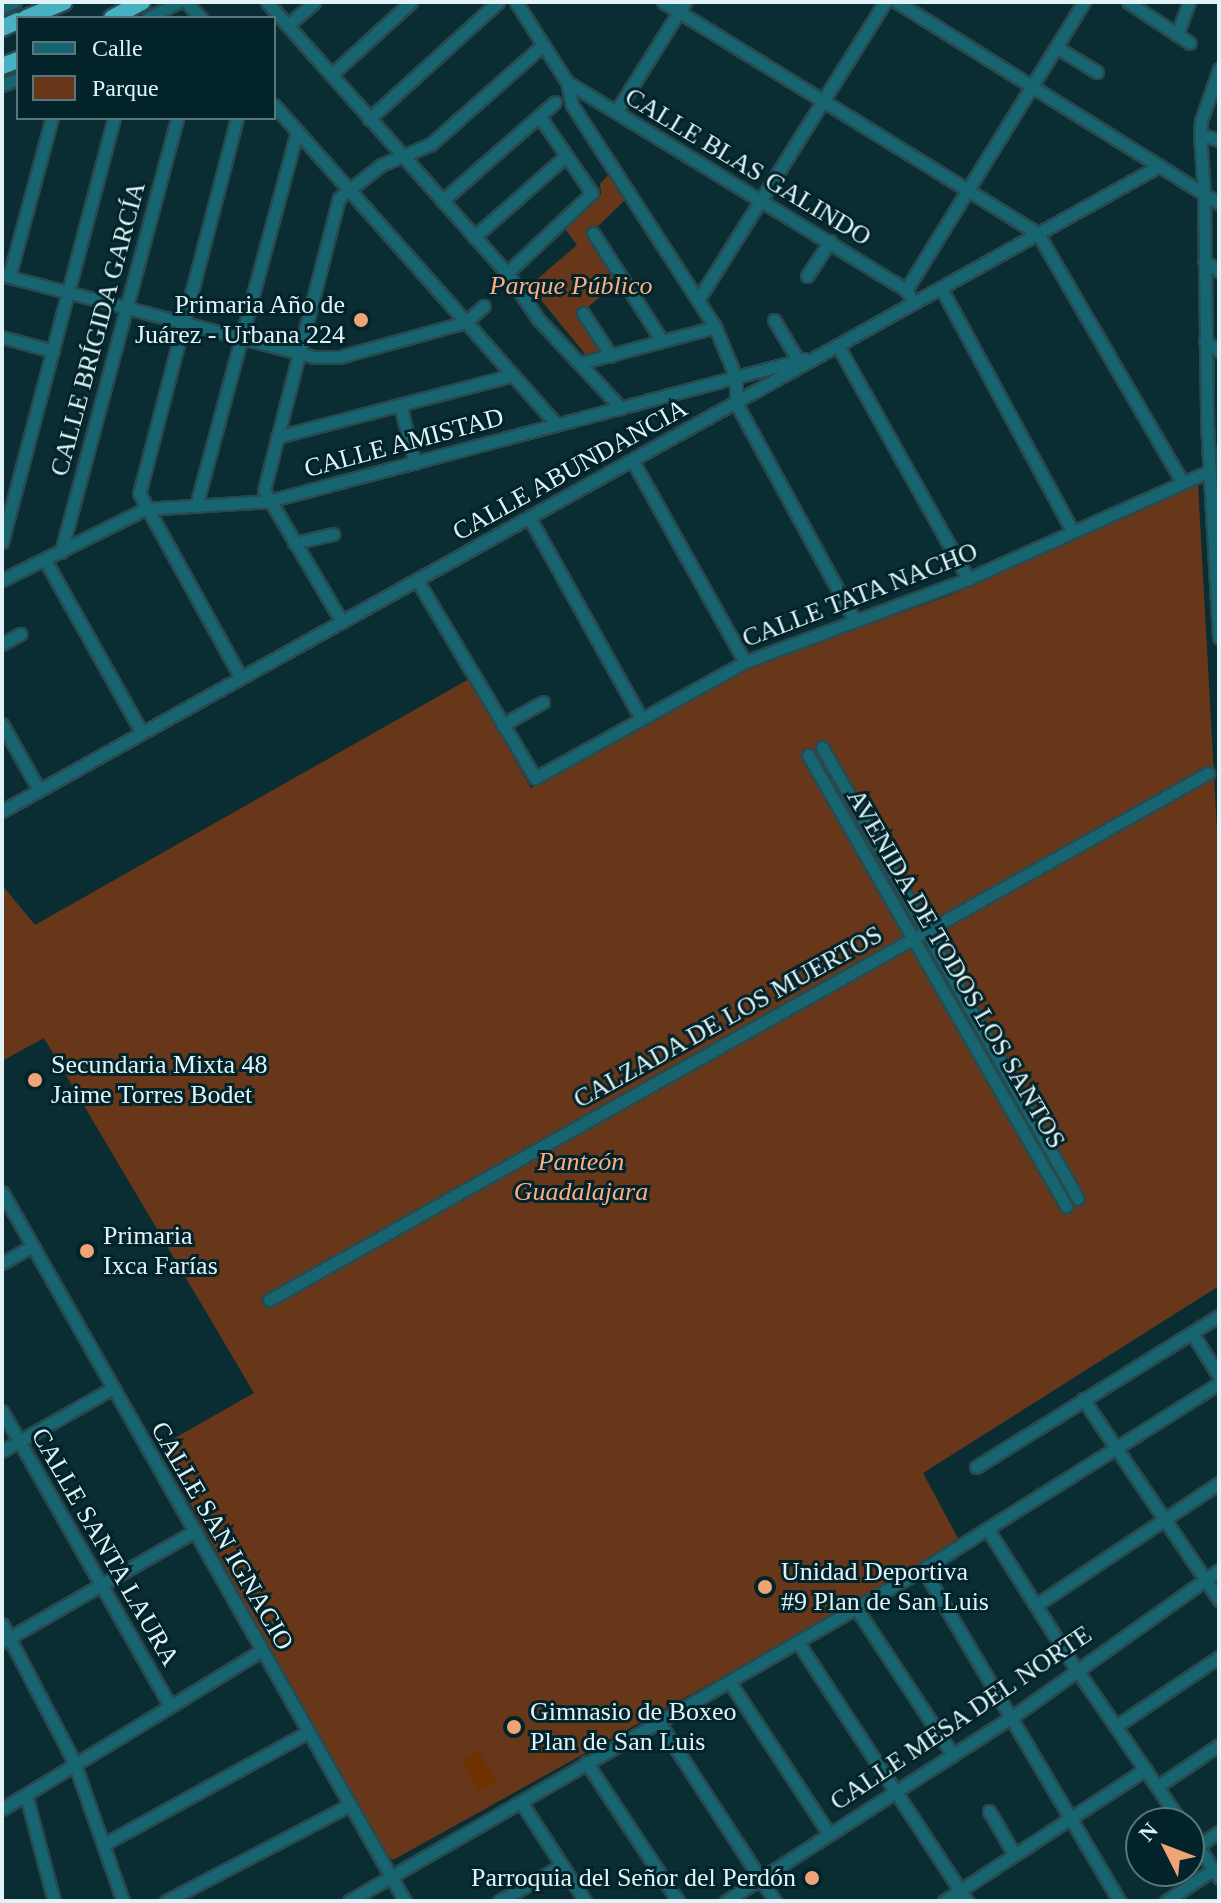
<!DOCTYPE html>
<meta charset="utf-8">
<style>
body{margin:0}
#map{position:relative;width:1221px;height:1903px;overflow:hidden;background:#0a2d33;font-family:Georgia,serif}
div>[style]{position:absolute}
.green>*{inset:0;background:#68371a}
.water>*{inset:0;background:#703100}
.roads{filter:drop-shadow(2px 0 #28494e) drop-shadow(-2px 0 #28494e) drop-shadow(0 2px #28494e) drop-shadow(0 -2px #28494e)}
.minor>*{height:11px;margin:-5.5px;padding:0 5.5px;transform-origin:5.5px;border-radius:5.5px;background:#176571}
.highway>*{height:16px;margin:-8px;padding:0 8px;transform-origin:8px;border-radius:8px;background:#47b0c2}
.dots>*{width:22px;height:22px;translate:-50% -50%;box-sizing:border-box;border:4px solid #012329;border-radius:50%}
span{translate:-50% -50%;white-space:nowrap;text-align:center;line-height:1.15;-webkit-text-stroke:6px #012329;paint-order:stroke}
.street-label{font-size:26px;color:#e1f3f7}
.park-label{font-size:26px;color:#fbae83;font-style:italic}
.poi-label{font-size:26px;color:#e1f3f7}
.right{translate:-100% -50%;text-align:right}
.left{translate:0 -50%;text-align:left}
.frame{position:absolute;inset:0;border:4px solid #e1f3f7;pointer-events:none}
.legend{position:absolute;left:16px;top:16px;width:260px;height:104px;box-sizing:border-box;background:#012329;border:2px solid #5b767b;margin:0;padding:10px 14px;list-style:none;font-size:24px;color:#e1f3f7}
.legend li{display:flex;align-items:center;gap:16px;height:40px}
.legend b{width:40px;border:2px solid #5b767b}
.north{position:absolute;left:1125px;top:1807px;width:80px;height:80px;box-sizing:border-box;background:#012329;border:2px solid #5b767b;border-radius:50%;rotate:312deg;font-size:22px;font-weight:700;line-height:32px;text-align:center;color:#e1f3f7}
.north::after{content:'';display:block;margin:auto;width:28px;height:36px;background:#efa377;clip-path:polygon(50% 0,100% 100%,50% 72%,0 100%)}
</style>
<div id="map">
<div class="green">
<div style="clip-path:polygon(609px 174px,625px 200px,591px 233px,620px 280px,581px 313px,606px 351px,586px 355px,532px 289px,534px 282px,577px 245px,565px 229px,601px 194px,600px 184px)"></div>
<div style="clip-path:polygon(1198px 484px,1219px 867px,1219px 1286px,923px 1473px,961px 1544px,393px 1860px,379px 1847px,159px 1447px,254px 1393px,44px 1038px,2px 1061px,2px 885px,35px 925px,469px 679px,531px 788px,748px 668px,949px 596px)"></div>
</div>
<div class="water">
<div style="clip-path:polygon(478px 1751px,497px 1782px,479px 1792px,462px 1761px)"></div>
</div>
<div class="roads">
<div class="minor">
<div style="left:186px;top:2px;width:22px;rotate:47deg"></div>
<div style="left:267px;top:2px;width:362px;rotate:48.5deg"></div>
<div style="left:507px;top:273px;width:55px;rotate:56deg"></div>
<div style="left:538px;top:319px;width:122px;rotate:47deg"></div>
<div style="left:516px;top:2px;width:95px;rotate:57.5deg"></div>
<div style="left:567px;top:82px;width:24px;rotate:78deg"></div>
<div style="left:572px;top:105px;width:264px;rotate:57.2deg"></div>
<div style="left:715px;top:327px;width:54px;rotate:67.2deg"></div>
<div style="left:736px;top:377px;width:26px;rotate:90deg"></div>
<div style="left:736px;top:403px;width:248px;rotate:61.4deg"></div>
<div style="left:663px;top:2px;width:441px;rotate:31.7deg"></div>
<div style="left:1038px;top:234px;width:288px;rotate:59.8deg"></div>
<div style="left:897px;top:2px;width:380px;rotate:32deg"></div>
<div style="left:1128px;top:2px;width:74px;rotate:33.5deg"></div>
<div style="left:2px;top:7px;width:14px;rotate:-21deg"></div>
<div style="left:148px;top:18px;width:34px;rotate:-28deg"></div>
<div style="left:288px;top:25px;width:35px;rotate:-41deg"></div>
<div style="left:1177px;top:35px;width:35px;rotate:-70deg"></div>
<div style="left:1056px;top:47px;width:48px;rotate:31.4deg"></div>
<div style="left:1219px;top:69px;width:55px;rotate:109.1deg"></div>
<div style="left:1201px;top:121px;width:13px;rotate:94deg"></div>
<div style="left:1200px;top:134px;width:60px;rotate:86.2deg"></div>
<div style="left:1204px;top:194px;width:229px;rotate:89.2deg"></div>
<div style="left:1207px;top:423px;width:215px;rotate:86.8deg"></div>
<div style="left:331px;top:75px;width:108px;rotate:-42.4deg"></div>
<div style="left:567px;top:82px;width:398px;rotate:31.5deg"></div>
<div style="left:2px;top:85px;width:17px;rotate:-21deg"></div>
<div style="left:274px;top:105px;width:427px;rotate:48.5deg"></div>
<div style="left:616px;top:112px;width:130px;rotate:-57.9deg"></div>
<div style="left:237px;top:118px;width:388px;rotate:104.6deg"></div>
<div style="left:139px;top:493px;width:211px;rotate:61.1deg"></div>
<div style="left:369px;top:119px;width:174px;rotate:-42.2deg"></div>
<div style="left:1200px;top:134px;width:20px;rotate:18deg"></div>
<div style="left:442px;top:201px;width:150px;rotate:-41.2deg"></div>
<div style="left:593px;top:233px;width:128px;rotate:57.4deg"></div>
<div style="left:474px;top:237px;width:123px;rotate:-41.4deg"></div>
<div style="left:1204px;top:261px;width:18px;rotate:34deg"></div>
<div style="left:507px;top:273px;width:117px;rotate:-43.3deg"></div>
<div style="left:592px;top:193px;width:93px;rotate:-124.5deg"></div>
<div style="left:2px;top:275px;width:323px;rotate:14.7deg"></div>
<div style="left:314px;top:357px;width:25px"></div>
<div style="left:339px;top:357px;width:132px;rotate:-15.4deg"></div>
<div style="left:466px;top:322px;width:24px;rotate:-42deg"></div>
<div style="left:807px;top:276px;width:42px;rotate:-56.7deg"></div>
<div style="left:9px;top:277px;width:165px;rotate:-74.9deg"></div>
<div style="left:941px;top:288px;width:277px;rotate:61.6deg"></div>
<div style="left:909px;top:295px;width:6px;rotate:-121deg"></div>
<div style="left:906px;top:290px;width:339px;rotate:-58.3deg"></div>
<div style="left:698px;top:300px;width:352px;rotate:-57.9deg"></div>
<div style="left:583px;top:313px;width:51px;rotate:56.9deg"></div>
<div style="left:774px;top:320px;width:52px;rotate:59deg"></div>
<div style="left:2px;top:337px;width:53px;rotate:15.4deg"></div>
<div style="left:1205px;top:341px;width:17px;rotate:36deg"></div>
<div style="left:838px;top:346px;width:267px;rotate:60.8deg"></div>
<div style="left:580px;top:363px;width:140px;rotate:-14.9deg"></div>
<div style="left:400px;top:405px;width:60px;rotate:75.5deg"></div>
<div style="left:277px;top:437px;width:244px;rotate:-14.7deg"></div>
<div style="left:632px;top:460px;width:231px;rotate:60.8deg"></div>
<div style="left:196px;top:506px;width:388px;rotate:-74.9deg"></div>
<div style="left:529px;top:517px;width:230px;rotate:60.9deg"></div>
<div style="left:2px;top:542px;width:439px;rotate:-75.2deg"></div>
<div style="left:294px;top:543px;width:40px;rotate:-13deg"></div>
<div style="left:61px;top:552px;width:449px;rotate:-75deg"></div>
<div style="left:45px;top:560px;width:198px;rotate:60.7deg"></div>
<div style="left:2px;top:580px;width:160px;rotate:-26.4deg"></div>
<div style="left:145px;top:509px;width:124px;rotate:-3.7deg"></div>
<div style="left:269px;top:501px;width:554px;rotate:-14.86deg"></div>
<div style="left:417px;top:580px;width:230px;rotate:59.2deg"></div>
<div style="left:535px;top:778px;width:240px;rotate:-28.9deg"></div>
<div style="left:745px;top:662px;width:238px;rotate:-20.4deg"></div>
<div style="left:968px;top:579px;width:265px;rotate:-24.1deg"></div>
<div style="left:342px;top:622px;width:153px;rotate:-120.6deg"></div>
<div style="left:264px;top:490px;width:301px;rotate:-75.6deg"></div>
<div style="left:339px;top:198px;width:53px;rotate:-38.2deg"></div>
<div style="left:381px;top:165px;width:54px;rotate:-22.8deg"></div>
<div style="left:431px;top:144px;width:149px;rotate:-41.5deg"></div>
<div style="left:2px;top:644px;width:21px;rotate:-29deg"></div>
<div style="left:2px;top:724px;width:76px;rotate:60.7deg"></div>
<div style="left:502px;top:725px;width:47px;rotate:-29.3deg"></div>
<div style="left:822px;top:747px;width:519px;rotate:60.47deg"></div>
<div style="left:808px;top:755px;width:520px;rotate:60.23deg"></div>
<div style="left:2px;top:811px;width:1325px;rotate:-29.14deg"></div>
<div style="left:2px;top:1192px;width:816px;rotate:60.39deg"></div>
<div style="left:2px;top:1263px;width:35px;rotate:-29deg"></div>
<div style="left:269px;top:1300px;width:1077px;rotate:-29.3deg"></div>
<div style="left:1192px;top:1333px;width:51px;rotate:57.9deg"></div>
<div style="left:1083px;top:1399px;width:243px;rotate:55.9deg"></div>
<div style="left:2px;top:1411px;width:337px;rotate:60.3deg"></div>
<div style="left:2px;top:1451px;width:128px;rotate:-29.6deg"></div>
<div style="left:976px;top:1467px;width:286px;rotate:-31.9deg"></div>
<div style="left:988px;top:1530px;width:165px;rotate:57.7deg"></div>
<div style="left:1076px;top:1669px;width:187px;rotate:55.5deg"></div>
<div style="left:923px;top:1569px;width:386px;rotate:59.4deg"></div>
<div style="left:1036px;top:1605px;width:220px;rotate:-33.7deg"></div>
<div style="left:856px;top:1608px;width:176px;rotate:56.6deg"></div>
<div style="left:2px;top:1624px;width:156px;rotate:62.4deg"></div>
<div style="left:74px;top:1762px;width:147px;rotate:70.6deg"></div>
<div style="left:797px;top:1641px;width:311px;rotate:56.8deg"></div>
<div style="left:2px;top:1642px;width:223px;rotate:-29.9deg"></div>
<div style="left:729px;top:1681px;width:183px;rotate:56.8deg"></div>
<div style="left:658px;top:1721px;width:215px;rotate:57deg"></div>
<div style="left:1116px;top:1726px;width:124px;rotate:-33.8deg"></div>
<div style="left:586px;top:1762px;width:167px;rotate:56.5deg"></div>
<div style="left:1158px;top:1786px;width:73px;rotate:-33.9deg"></div>
<div style="left:26px;top:1795px;width:110px;rotate:75.2deg"></div>
<div style="left:521px;top:1802px;width:118px;rotate:57.1deg"></div>
<div style="left:2px;top:1809px;width:305px;rotate:-31.4deg"></div>
<div style="left:989px;top:1811px;width:50px;rotate:59.8deg"></div>
<div style="left:1189px;top:1833px;width:54px;rotate:56.3deg"></div>
<div style="left:106px;top:1843px;width:230px;rotate:-28.8deg"></div>
<div style="left:1198px;top:1846px;width:25px;rotate:-34deg"></div>
<div style="left:166px;top:1901px;width:208px;rotate:-27.6deg"></div>
<div style="left:349px;top:1901px;width:663px;rotate:-30.04deg"></div>
<div style="left:923px;top:1569px;width:350px;rotate:-32.1deg"></div>
<div style="left:499px;top:1901px;width:71px;rotate:-29.4deg"></div>
<div style="left:726px;top:1901px;width:340px;rotate:-32.8deg"></div>
<div style="left:1012px;top:1717px;width:254px;rotate:-35.4deg"></div>
<div style="left:944px;top:1901px;width:241px;rotate:-33.2deg"></div>
<div style="left:1166px;top:1901px;width:58px;rotate:-33.7deg"></div>
</div>
<div class="highway">
<div style="left:26px;top:18px;width:41px;rotate:-22.8deg"></div>
<div style="left:112px;top:18px;width:34px;rotate:-28deg"></div>
<div style="left:2px;top:28px;width:17px;rotate:-24deg"></div>
<div style="left:2px;top:66px;width:17px;rotate:-21deg"></div>
</div>
</div>
<div class="dots">
<div style="left:361px;top:320px;background:#efa377"></div>
<div style="left:35px;top:1080px;background:#efa377"></div>
<div style="left:87px;top:1251px;background:#efa377"></div>
<div style="left:765px;top:1587px;background:#efa377"></div>
<div style="left:514px;top:1727px;background:#efa377"></div>
<div style="left:812px;top:1878px;background:#efa377"></div>
</div>
<div class="street-label">
<span style="left:748px;top:167px;rotate:31deg">CALLE BLAS GALINDO</span>
<span style="left:98px;top:329px;rotate:-75deg">CALLE BRÍGIDA GARCÍA</span>
<span style="left:404px;top:443px;rotate:-15deg">CALLE AMISTAD</span>
<span style="left:570px;top:470px;rotate:-29deg">CALLE ABUNDANCIA</span>
<span style="left:860px;top:595px;rotate:-21deg">CALLE TATA NACHO</span>
<span style="left:956px;top:969px;rotate:60deg">AVENIDA DE TODOS LOS SANTOS</span>
<span style="left:728px;top:1017px;rotate:-29deg">CALZADA DE LOS MUERTOS</span>
<span style="left:222px;top:1536px;rotate:60deg">CALLE SAN IGNACIO</span>
<span style="left:105px;top:1547px;rotate:60deg">CALLE SANTA LAURA</span>
<span style="left:961px;top:1718px;rotate:-34deg">CALLE MESA DEL NORTE</span>
</div>
<div class="park-label">
<span style="left:571px;top:286px">Parque Público</span>
<span style="left:581px;top:1177px">Panteón<br>Guadalajara</span>
</div>
<div class="poi-label">
<span class="right" style="left:345px;top:320px">Primaria Año de<br>Juárez - Urbana 224</span>
<span class="left" style="left:51px;top:1080px">Secundaria Mixta 48<br>Jaime Torres Bodet</span>
<span class="left" style="left:103px;top:1251px">Primaria<br>Ixca Farías</span>
<span class="left" style="left:781px;top:1587px">Unidad Deportiva<br>#9 Plan de San Luis</span>
<span class="left" style="left:530px;top:1727px">Gimnasio de Boxeo<br>Plan de San Luis</span>
<span class="right" style="left:796px;top:1878px">Parroquia del Señor del Perdón</span>
</div>
<div class="frame"></div>
<ul class="legend">
<li><b style="height:10px;background:#176571"></b>Calle</li>
<li><b style="height:22px;background:#68371a"></b>Parque</li>
</ul>
<div class="north">N</div>
</div>
